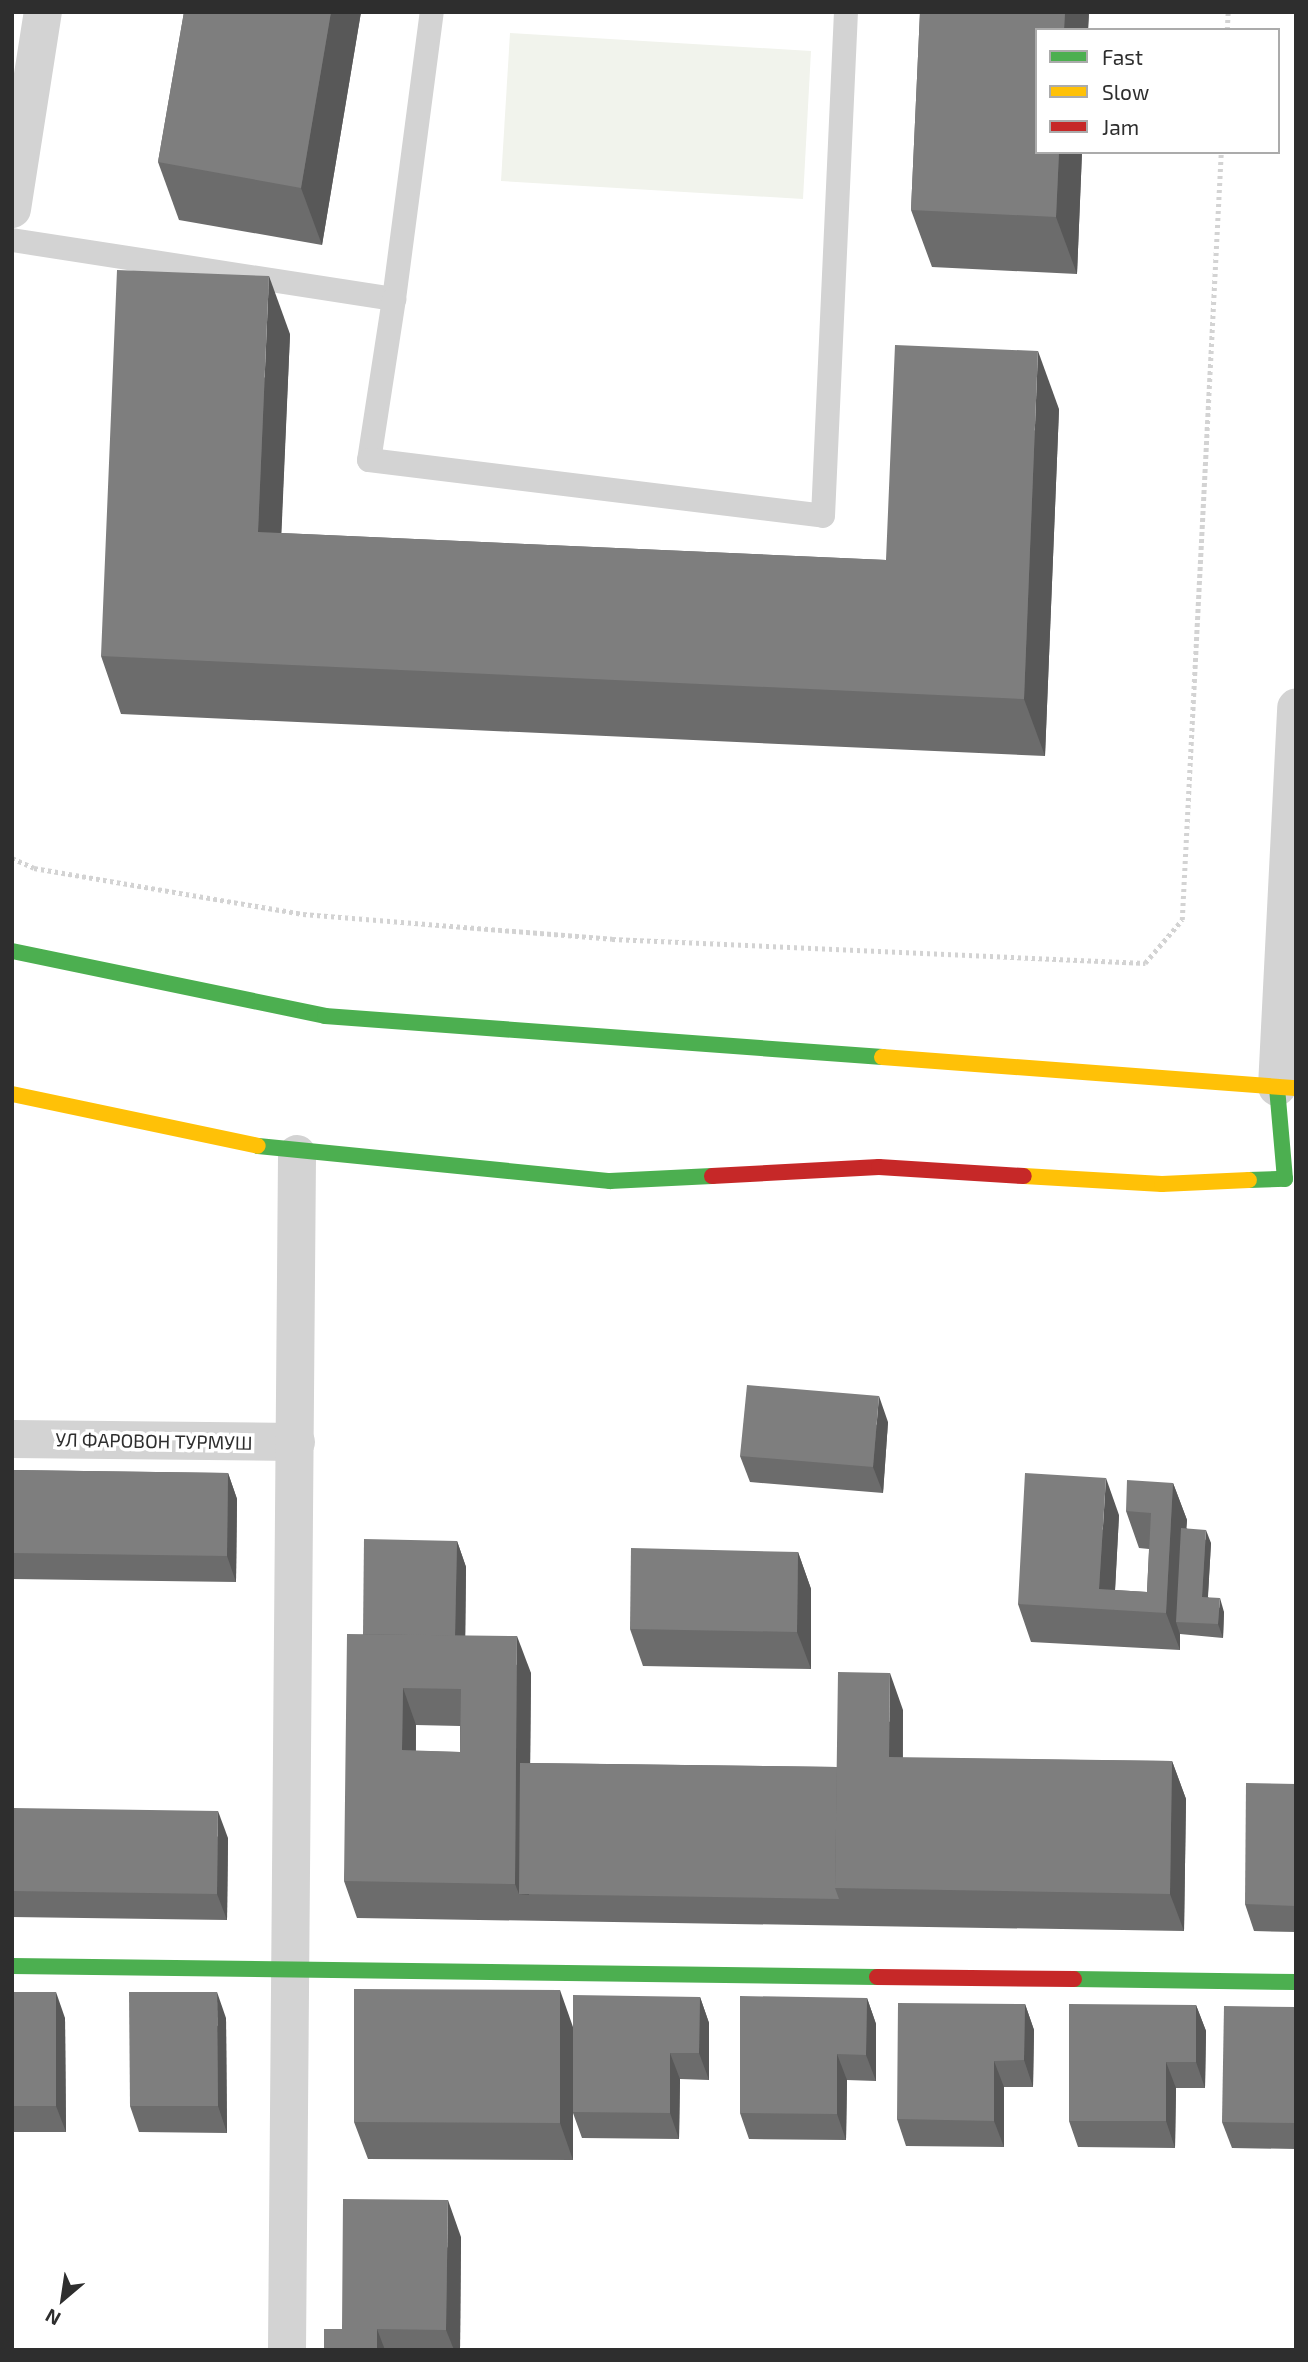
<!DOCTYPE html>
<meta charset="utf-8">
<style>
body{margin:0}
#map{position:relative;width:1308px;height:2362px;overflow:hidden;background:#fff;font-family:"Exo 2",sans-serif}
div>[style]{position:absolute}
.green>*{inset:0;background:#f1f3ec}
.path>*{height:4.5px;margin-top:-2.25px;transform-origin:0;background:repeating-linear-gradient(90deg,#d3d3d3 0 3.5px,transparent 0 7px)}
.lane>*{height:24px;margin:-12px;padding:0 12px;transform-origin:12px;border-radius:12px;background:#d3d3d3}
.street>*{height:38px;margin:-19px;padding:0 19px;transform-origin:19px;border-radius:19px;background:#d3d3d3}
.fast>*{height:16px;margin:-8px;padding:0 8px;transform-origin:8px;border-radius:8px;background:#4caf50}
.slow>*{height:16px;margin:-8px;padding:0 8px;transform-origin:8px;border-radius:8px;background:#ffc107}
.jam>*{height:16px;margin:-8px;padding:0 8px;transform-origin:8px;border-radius:8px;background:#c62828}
.wall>*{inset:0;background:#6c6c6c}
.shaded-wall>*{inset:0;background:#585858}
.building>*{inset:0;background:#7e7e7e}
span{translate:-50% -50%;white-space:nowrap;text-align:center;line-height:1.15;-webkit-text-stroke:7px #fff;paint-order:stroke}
.street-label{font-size:19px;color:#2e2e2e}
.frame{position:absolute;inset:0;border:14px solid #2e2e2e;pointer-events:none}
.legend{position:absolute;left:1035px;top:28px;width:245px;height:126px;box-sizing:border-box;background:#fff;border:2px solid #ababab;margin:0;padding:9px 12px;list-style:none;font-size:21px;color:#2e2e2e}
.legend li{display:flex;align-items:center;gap:14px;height:35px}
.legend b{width:35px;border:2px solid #ababab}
.north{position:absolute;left:28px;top:2264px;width:70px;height:70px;-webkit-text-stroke:5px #fff;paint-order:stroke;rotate:209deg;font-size:19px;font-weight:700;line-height:28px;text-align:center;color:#2e2e2e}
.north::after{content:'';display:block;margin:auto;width:24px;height:32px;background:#2e2e2e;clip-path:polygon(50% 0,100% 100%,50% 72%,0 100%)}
</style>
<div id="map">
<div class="green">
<div style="clip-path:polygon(510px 33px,811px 51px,803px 199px,501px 181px)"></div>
</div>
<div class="path">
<div style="left:1227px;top:30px;width:18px;rotate:-87deg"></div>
<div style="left:12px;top:858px;width:24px;rotate:24deg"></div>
<div style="left:34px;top:868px;width:273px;rotate:9.7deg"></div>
<div style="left:303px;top:914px;width:310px;rotate:4.6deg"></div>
<div style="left:612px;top:939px;width:534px;rotate:2.58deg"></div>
<div style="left:1145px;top:963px;width:57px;rotate:-49.3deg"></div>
<div style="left:1182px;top:920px;width:769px;rotate:-87.09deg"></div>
</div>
<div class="lane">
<div style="left:12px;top:240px;width:387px;rotate:8.8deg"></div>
<div style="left:394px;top:299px;width:290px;rotate:-82.5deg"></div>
<div style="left:394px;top:299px;width:163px;rotate:98.8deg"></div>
<div style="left:369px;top:460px;width:457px;rotate:7deg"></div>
<div style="left:823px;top:516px;width:505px;rotate:-87.39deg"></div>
</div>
<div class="street">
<div style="left:12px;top:209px;width:199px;rotate:-81.1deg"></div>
<div style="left:1277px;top:1087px;width:380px;rotate:-87.1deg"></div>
<div style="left:12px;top:1439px;width:284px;rotate:0.6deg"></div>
<div style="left:287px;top:2350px;width:1196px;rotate:-89.52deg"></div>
</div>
<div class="fast">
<div style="left:12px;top:951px;width:320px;rotate:11.7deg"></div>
<div style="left:325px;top:1016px;width:559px;rotate:4.21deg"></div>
<div style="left:258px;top:1146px;width:354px;rotate:5.7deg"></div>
<div style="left:610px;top:1181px;width:102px;rotate:-2.8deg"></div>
<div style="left:1249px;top:1180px;width:36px;rotate:-2deg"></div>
<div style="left:1285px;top:1179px;width:92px;rotate:-95deg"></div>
<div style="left:12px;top:1966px;width:865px;rotate:0.73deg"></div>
<div style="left:1074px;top:1979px;width:222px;rotate:0.8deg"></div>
</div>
<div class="slow">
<div style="left:882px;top:1057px;width:415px;rotate:4.3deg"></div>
<div style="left:12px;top:1094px;width:251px;rotate:11.9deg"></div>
<div style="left:1024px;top:1176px;width:138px;rotate:3.3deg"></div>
<div style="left:1162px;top:1184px;width:87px;rotate:-2.6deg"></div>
</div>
<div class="jam">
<div style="left:712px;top:1176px;width:167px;rotate:-3.1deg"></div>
<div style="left:879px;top:1167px;width:145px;rotate:3.6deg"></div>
<div style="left:877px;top:1977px;width:197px;rotate:0.6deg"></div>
</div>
<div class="wall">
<div style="clip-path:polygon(184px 12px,361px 12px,322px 245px,179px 220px,158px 162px)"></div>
<div style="clip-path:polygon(920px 12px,1089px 12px,1088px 30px,1037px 30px,1037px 152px,1082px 152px,1077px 274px,932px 267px,911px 210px)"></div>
<div style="clip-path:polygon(290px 334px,281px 533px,886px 560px,1059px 409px,1045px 756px,121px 714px,101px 656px)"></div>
<div style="clip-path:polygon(888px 1422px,883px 1493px,750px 1482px,740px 1456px)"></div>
<div style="clip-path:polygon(12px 1470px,228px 1473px,237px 1499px,236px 1582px,12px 1579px)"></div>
<div style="clip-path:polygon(1173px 1483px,1187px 1520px,1186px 1528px,1211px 1543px,1208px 1597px,1224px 1612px,1223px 1638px,1180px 1634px,1180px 1650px,1031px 1642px,1018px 1604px,1119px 1515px,1115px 1590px,1147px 1592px,1149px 1549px,1139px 1548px,1126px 1511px)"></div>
<div style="clip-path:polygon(evenodd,457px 1541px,466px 1567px,465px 1636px,531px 1673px,530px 1763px,837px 1767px,903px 1710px,903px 1758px,1172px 1761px,1186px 1799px,1184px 1931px,357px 1918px,344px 1881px,363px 1634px,457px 1541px,416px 1725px,460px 1726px,460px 1752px,416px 1751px,416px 1725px)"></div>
<div style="clip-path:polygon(798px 1552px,811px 1589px,811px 1669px,643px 1666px,630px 1629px)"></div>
<div style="clip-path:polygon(1296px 1784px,1296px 1932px,1254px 1931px,1245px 1904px)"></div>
<div style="clip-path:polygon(12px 1808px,228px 1838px,227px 1920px,12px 1917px)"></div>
<div style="clip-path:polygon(12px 1992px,65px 2018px,66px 2132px,12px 2132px)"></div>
<div style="clip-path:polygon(700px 1997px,709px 2023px,709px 2080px,680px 2079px,679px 2139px,582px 2138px,573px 2113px,573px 2160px,368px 2159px,354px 2122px,573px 2027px)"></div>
<div style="clip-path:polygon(867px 1998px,876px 2024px,876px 2081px,847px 2080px,846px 2140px,749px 2139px,740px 2113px)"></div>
<div style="clip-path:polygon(1025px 2004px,1034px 2030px,1033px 2087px,1004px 2087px,1004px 2147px,906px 2146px,897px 2119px)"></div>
<div style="clip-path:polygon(1196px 2005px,1206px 2031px,1205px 2088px,1176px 2088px,1175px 2148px,1078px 2147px,1069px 2121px)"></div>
<div style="clip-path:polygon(1296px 2007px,1296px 2149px,1232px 2148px,1222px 2122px)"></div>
<div style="clip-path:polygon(226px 2018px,227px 2133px,139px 2132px,130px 2106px)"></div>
<div style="clip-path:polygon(461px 2237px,460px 2350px,324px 2350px,342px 2329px)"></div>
</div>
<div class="shaded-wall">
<div style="clip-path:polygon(331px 12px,361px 12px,322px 245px,301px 188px)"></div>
<div style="clip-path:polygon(1065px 12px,1089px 12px,1088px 30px,1064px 30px)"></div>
<div style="clip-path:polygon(1059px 152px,1082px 152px,1077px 274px,1056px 217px)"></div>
<div style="clip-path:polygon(269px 276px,290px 334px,279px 590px,258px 532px)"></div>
<div style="clip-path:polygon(1038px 351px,1059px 409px,1045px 756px,1024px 699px)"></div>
<div style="clip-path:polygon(879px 1396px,888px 1422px,883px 1493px,873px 1467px)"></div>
<div style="clip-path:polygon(228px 1473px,237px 1499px,236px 1582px,227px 1556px)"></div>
<div style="clip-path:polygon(1106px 1478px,1119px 1515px,1114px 1610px,1099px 1589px)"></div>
<div style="clip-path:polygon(1173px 1483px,1187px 1520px,1181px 1622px,1176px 1622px,1180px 1634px,1180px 1650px,1166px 1613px)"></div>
<div style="clip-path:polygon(1206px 1530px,1211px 1543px,1207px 1610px,1202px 1597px)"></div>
<div style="clip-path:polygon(457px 1541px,466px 1567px,465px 1666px,455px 1640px)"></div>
<div style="clip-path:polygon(798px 1552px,811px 1589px,811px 1669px,797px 1632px)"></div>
<div style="clip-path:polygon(1220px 1598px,1224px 1612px,1223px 1638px,1218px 1624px)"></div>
<div style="clip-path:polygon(517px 1636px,531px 1673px,529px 1895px,519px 1894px,515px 1884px)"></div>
<div style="clip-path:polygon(890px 1673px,903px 1710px,902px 1795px,889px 1757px)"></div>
<div style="clip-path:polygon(403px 1688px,416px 1725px,415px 1788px,402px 1750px)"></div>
<div style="clip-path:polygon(1172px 1761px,1186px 1799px,1184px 1931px,1170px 1894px)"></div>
<div style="clip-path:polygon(218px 1811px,228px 1838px,227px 1920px,217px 1894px)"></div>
<div style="clip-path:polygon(560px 1990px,573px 2027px,573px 2160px,560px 2123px)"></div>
<div style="clip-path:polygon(56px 1992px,65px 2018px,66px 2132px,56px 2106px)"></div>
<div style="clip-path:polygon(217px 1992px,226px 2018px,227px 2133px,218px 2106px)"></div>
<div style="clip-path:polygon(700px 1997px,709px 2023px,709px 2080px,699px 2053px)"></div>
<div style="clip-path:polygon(867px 1998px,876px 2024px,876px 2081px,866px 2055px)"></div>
<div style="clip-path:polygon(1025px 2004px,1034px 2030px,1033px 2087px,1024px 2060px)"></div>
<div style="clip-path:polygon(1196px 2005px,1206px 2031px,1205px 2088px,1196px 2062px)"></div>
<div style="clip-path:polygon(670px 2053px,680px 2079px,679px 2139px,670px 2113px)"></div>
<div style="clip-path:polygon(837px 2054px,847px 2080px,846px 2140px,837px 2114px)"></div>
<div style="clip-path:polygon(994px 2061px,1004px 2087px,1004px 2147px,994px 2121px)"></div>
<div style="clip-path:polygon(1166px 2062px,1176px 2088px,1175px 2148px,1166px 2121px)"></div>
<div style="clip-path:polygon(448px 2200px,461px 2237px,460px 2350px,454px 2350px,446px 2330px)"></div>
<div style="clip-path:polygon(377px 2329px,385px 2350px,377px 2350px)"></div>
</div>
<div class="building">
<div style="clip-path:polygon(184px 12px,331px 12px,301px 188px,158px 162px)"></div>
<div style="clip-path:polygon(920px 12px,1065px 12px,1064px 30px,1037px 30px,1037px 152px,1059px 152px,1056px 217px,911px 210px)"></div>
<div style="clip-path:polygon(117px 270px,269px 276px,258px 532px,886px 560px,895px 345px,1038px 351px,1024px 699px,101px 656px)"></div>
<div style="clip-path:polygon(747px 1385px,879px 1396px,873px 1467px,740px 1456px)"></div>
<div style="clip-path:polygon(12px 1470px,228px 1473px,227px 1556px,12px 1553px)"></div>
<div style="clip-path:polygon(1025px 1473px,1106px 1478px,1099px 1589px,1147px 1592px,1151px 1513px,1126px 1511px,1127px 1480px,1173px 1483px,1166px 1613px,1018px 1604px)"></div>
<div style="clip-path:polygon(1181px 1528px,1206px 1530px,1202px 1597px,1220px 1598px,1218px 1624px,1176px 1622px)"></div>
<div style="clip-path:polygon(364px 1539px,457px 1541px,455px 1636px,363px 1634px)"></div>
<div style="clip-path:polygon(631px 1548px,798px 1552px,797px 1632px,630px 1629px)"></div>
<div style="clip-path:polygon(evenodd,347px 1634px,517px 1636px,515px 1884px,344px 1881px,347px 1634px,403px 1688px,461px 1689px,460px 1752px,402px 1750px,403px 1688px)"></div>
<div style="clip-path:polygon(838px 1672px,890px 1673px,889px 1757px,1172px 1761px,1170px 1894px,835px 1888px)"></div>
<div style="clip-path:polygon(520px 1763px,837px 1767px,835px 1888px,839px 1899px,519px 1894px)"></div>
<div style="clip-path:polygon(1246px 1783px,1296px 1784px,1296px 1906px,1245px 1904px)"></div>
<div style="clip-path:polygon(12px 1808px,218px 1811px,217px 1894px,12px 1891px)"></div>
<div style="clip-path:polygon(354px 1989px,560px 1990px,560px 2123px,354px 2122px)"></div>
<div style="clip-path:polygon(12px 1992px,56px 1992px,56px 2106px,12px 2106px)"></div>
<div style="clip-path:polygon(129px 1992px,217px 1992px,218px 2106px,130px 2106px)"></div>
<div style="clip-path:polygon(573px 1995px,700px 1997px,699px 2053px,670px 2053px,670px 2113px,573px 2112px)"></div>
<div style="clip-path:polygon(740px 1996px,867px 1998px,866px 2055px,837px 2054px,837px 2114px,740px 2113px)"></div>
<div style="clip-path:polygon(898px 2003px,1025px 2004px,1024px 2060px,994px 2061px,994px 2121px,897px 2119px)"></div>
<div style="clip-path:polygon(1069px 2004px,1196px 2005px,1196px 2062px,1166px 2062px,1166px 2121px,1069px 2121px)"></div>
<div style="clip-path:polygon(1224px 2006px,1296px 2007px,1296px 2123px,1222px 2122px)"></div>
<div style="clip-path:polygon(343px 2199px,448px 2200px,446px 2330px,377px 2329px,377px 2350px,324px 2350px,324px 2329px,342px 2329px)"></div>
</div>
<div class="street-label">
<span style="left:154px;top:1441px;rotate:1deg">УЛ ФАРОВОН ТУРМУШ</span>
</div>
<div class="frame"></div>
<ul class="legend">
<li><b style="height:9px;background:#4caf50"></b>Fast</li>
<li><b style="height:9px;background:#ffc107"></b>Slow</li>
<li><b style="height:9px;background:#c62828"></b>Jam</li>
</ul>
<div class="north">N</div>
</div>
